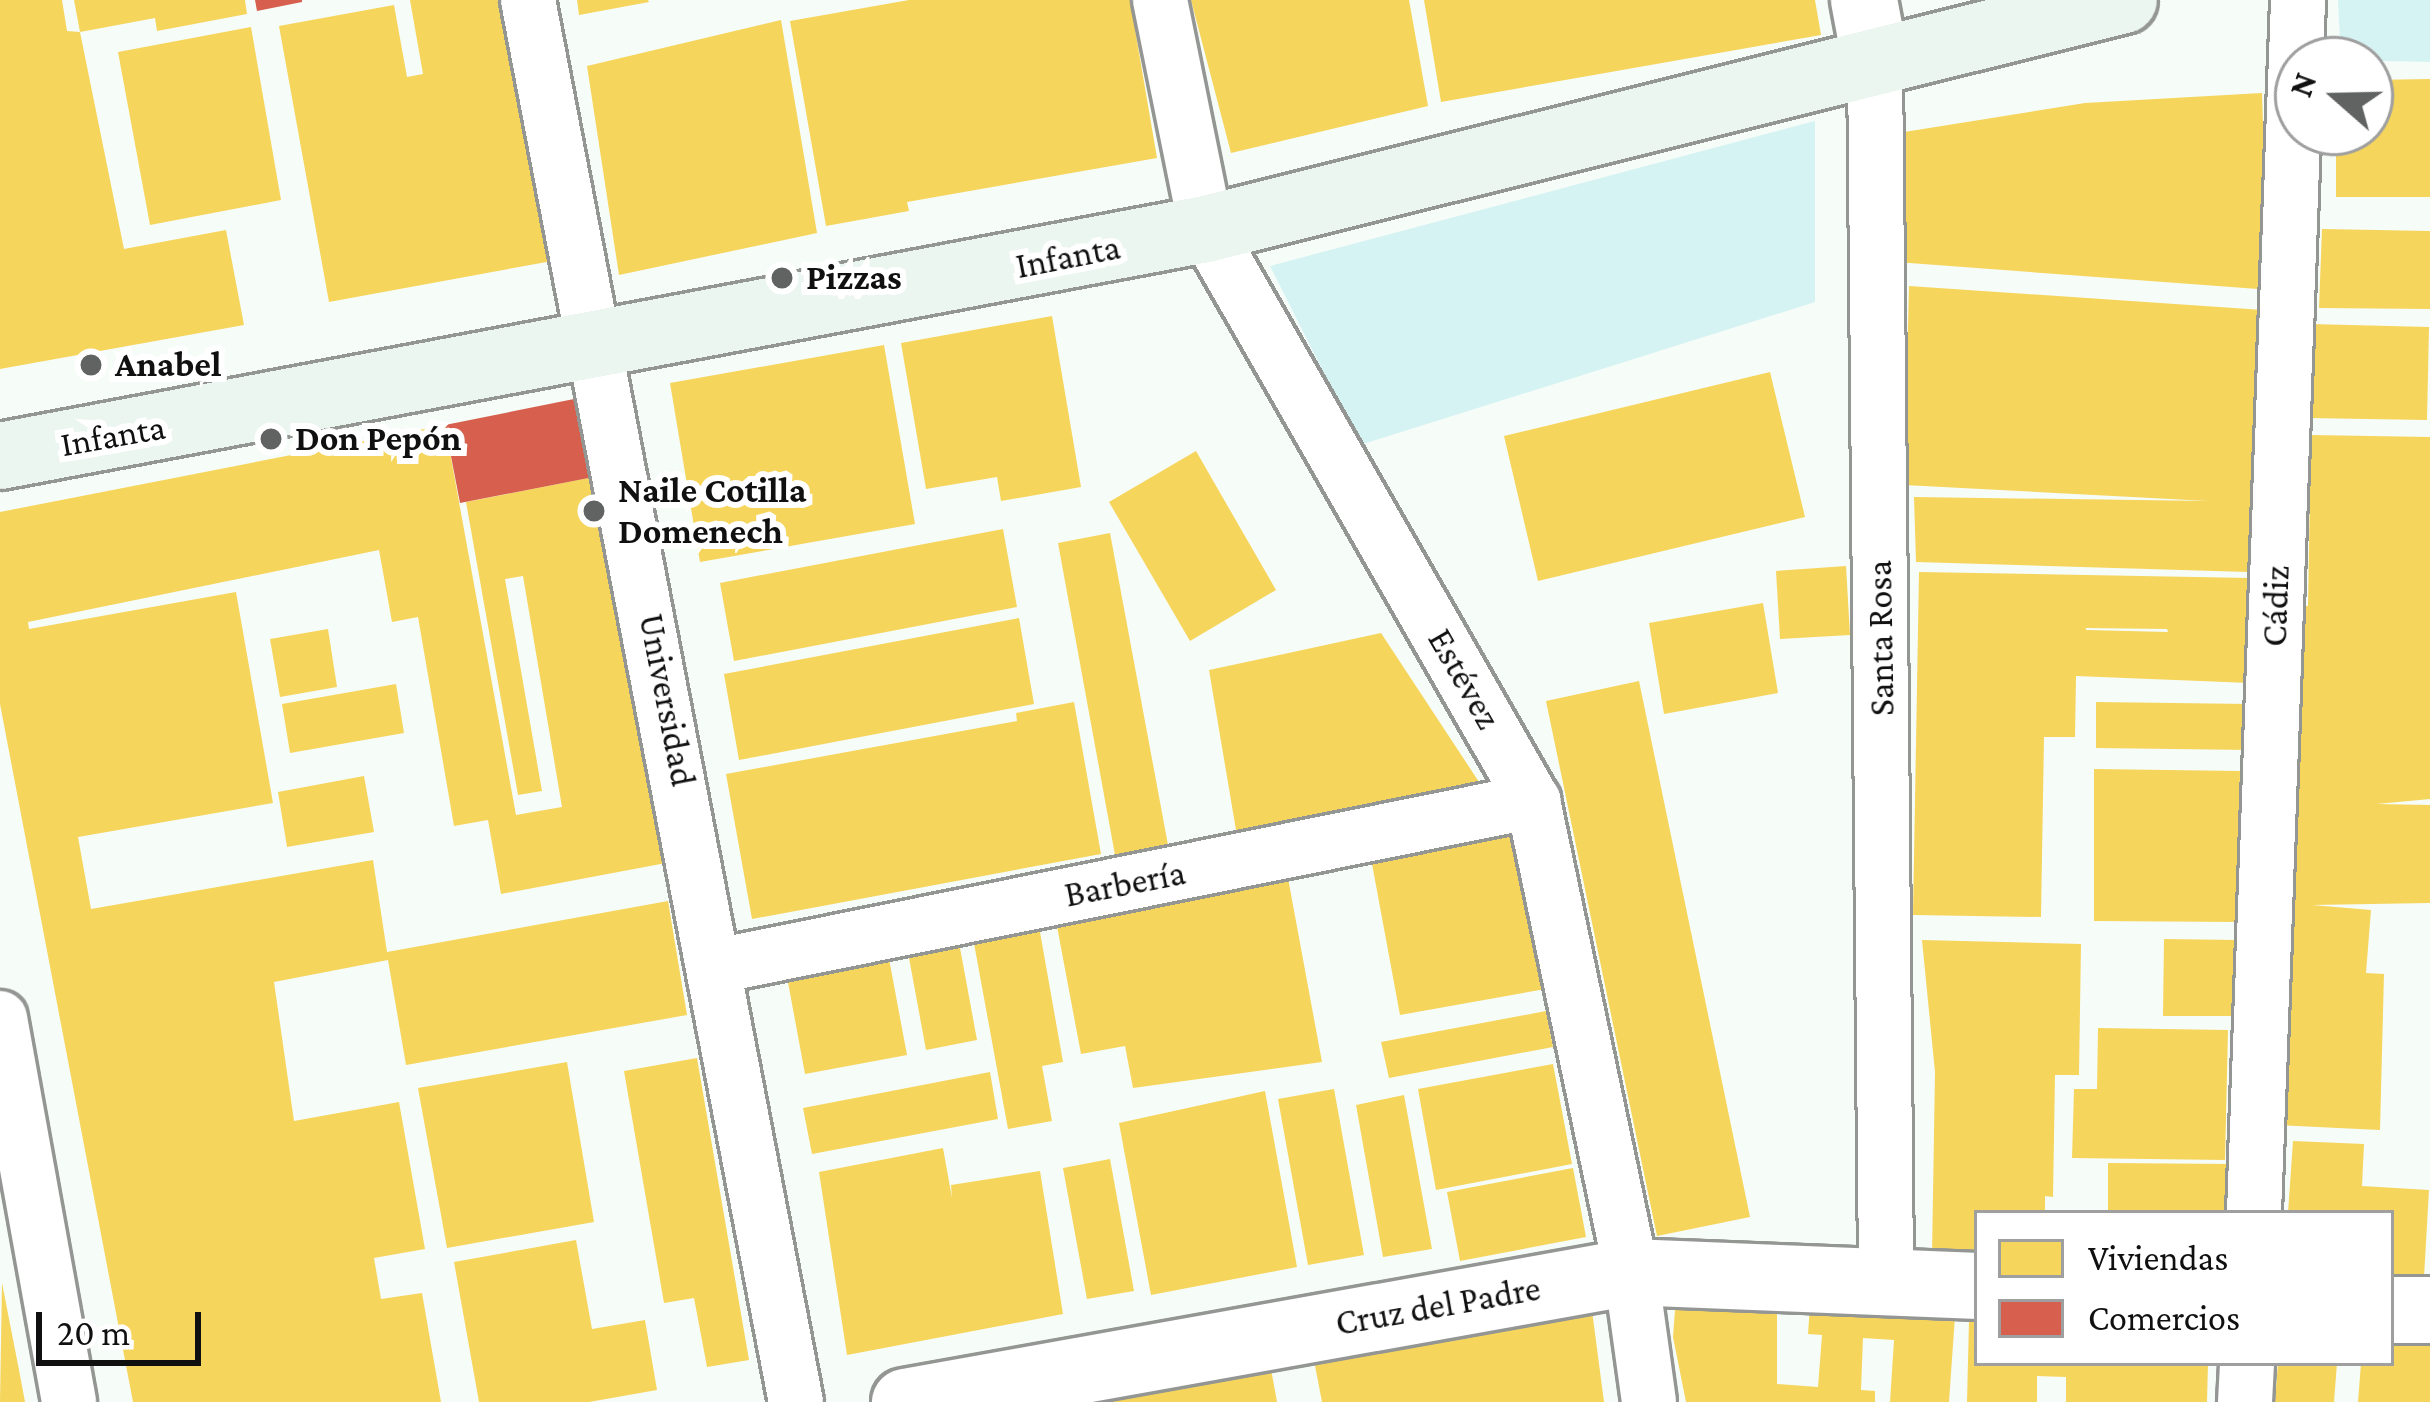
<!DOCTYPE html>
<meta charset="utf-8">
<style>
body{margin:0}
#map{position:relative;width:2430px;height:1402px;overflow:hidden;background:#f6fcf8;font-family:"Crimson Pro",serif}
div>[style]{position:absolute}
.green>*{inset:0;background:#d4f3f2}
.homes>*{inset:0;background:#f6d55c}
.shops>*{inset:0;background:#d6604d}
.roads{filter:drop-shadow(3px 0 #949694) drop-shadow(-3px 0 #949694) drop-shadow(0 3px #949694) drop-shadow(0 -3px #949694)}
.minor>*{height:54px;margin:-27px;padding:0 27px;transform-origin:27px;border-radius:27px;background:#fefffe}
.tertiary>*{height:66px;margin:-33px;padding:0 33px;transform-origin:33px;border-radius:33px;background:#fefffe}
.secondary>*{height:66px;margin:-33px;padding:0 33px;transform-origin:33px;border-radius:33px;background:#ebf6f0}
.dots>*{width:33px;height:33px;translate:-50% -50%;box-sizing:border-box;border:6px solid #fff;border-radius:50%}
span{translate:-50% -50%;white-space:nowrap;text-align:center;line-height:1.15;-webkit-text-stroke:12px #fff;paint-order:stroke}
.street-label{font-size:36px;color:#101010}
.poi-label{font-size:36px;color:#101010;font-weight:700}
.left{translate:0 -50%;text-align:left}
.legend{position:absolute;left:1974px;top:1210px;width:420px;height:156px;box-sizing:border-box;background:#fff;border:3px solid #9f9f9f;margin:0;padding:15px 21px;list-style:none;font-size:36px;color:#101010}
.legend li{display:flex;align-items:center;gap:24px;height:60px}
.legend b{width:60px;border:3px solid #9f9f9f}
.north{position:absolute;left:2274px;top:36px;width:120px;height:120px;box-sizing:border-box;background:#fff;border:3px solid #9f9f9f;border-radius:50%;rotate:290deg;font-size:33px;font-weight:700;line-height:48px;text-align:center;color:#101010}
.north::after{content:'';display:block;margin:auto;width:42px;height:54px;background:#606361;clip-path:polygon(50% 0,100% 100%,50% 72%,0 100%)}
.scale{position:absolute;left:36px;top:1312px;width:165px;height:54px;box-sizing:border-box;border:6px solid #101010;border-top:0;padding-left:15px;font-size:36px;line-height:42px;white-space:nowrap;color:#101010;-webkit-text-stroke:9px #fff;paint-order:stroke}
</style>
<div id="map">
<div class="green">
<div style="clip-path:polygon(2338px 0,2430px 0,2430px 62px,2341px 60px)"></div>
<div style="clip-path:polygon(1815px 121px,1815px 302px,1360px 445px,1270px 266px)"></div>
</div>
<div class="homes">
<div style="clip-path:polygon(0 0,62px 0,67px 31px,80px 32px,124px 249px,226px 230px,244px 325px,0 369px)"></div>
<div style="clip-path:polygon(74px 0,245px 0,247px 14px,157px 31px,155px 18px,80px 32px)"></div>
<div style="clip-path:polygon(410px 0,506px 0,552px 261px,329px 302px,279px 26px,394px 5px,407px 77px,423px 74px)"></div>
<div style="clip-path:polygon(577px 0,648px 0,649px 2px,579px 15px)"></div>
<div style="clip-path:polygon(909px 0,1130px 0,1157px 158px,907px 202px,909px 211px,826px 226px,790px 21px)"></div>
<div style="clip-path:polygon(1191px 0,1409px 0,1428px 106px,1231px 153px)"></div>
<div style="clip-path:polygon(1424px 0,1815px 0,1821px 35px,1441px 102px)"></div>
<div style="clip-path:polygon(781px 20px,817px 233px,619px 275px,587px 66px)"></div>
<div style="clip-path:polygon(251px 27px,281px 200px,150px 225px,118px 52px)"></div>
<div style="clip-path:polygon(2430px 79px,2430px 197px,2336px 197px,2336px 132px,2370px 132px,2370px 80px)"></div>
<div style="clip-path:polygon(2262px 93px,2266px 216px,2258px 289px,1896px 262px,1898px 133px,2085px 103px)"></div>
<div style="clip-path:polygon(2322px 229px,2430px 231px,2430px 309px,2319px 308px)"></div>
<div style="clip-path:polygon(1909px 286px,2263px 310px,2248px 572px,1916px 562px,1914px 497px,2208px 501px,1904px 485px)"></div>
<div style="clip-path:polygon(1052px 316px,1081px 487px,1001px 501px,997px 477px,926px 489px,901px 343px)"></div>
<div style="clip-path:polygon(2310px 324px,2429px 327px,2427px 420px,2308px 418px)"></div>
<div style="clip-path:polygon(884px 345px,915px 524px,700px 562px,670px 383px)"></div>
<div style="clip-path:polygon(1770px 372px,1805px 517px,1538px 581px,1504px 436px)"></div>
<div style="clip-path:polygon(445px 425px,516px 815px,562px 807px,523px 576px,505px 579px,542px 791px,518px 795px,466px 502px,604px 475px,666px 863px,501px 894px,488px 820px,454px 826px,418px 617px,392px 622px,379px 550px,28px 622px,29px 629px,236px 592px,273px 803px,78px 837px,91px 909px,373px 860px,387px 952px,668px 901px,687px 1015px,406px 1065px,388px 960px,274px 982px,294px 1121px,399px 1102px,425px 1249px,374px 1258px,381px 1299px,422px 1293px,441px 1402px,133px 1402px,0 704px,0 512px)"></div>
<div style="clip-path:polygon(2311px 435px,2430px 437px,2430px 799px,2377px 804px,2430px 805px,2430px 903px,2312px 905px,2371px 910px,2366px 973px,2384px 974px,2380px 1130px,2278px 1125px,2291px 606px,2308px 606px)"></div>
<div style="clip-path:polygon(1196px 451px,1276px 590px,1190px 641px,1109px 502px)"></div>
<div style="clip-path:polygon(1003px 529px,1017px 607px,734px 661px,720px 583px)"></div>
<div style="clip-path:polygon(1110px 533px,1168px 845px,1115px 855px,1058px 543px)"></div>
<div style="clip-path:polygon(1846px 566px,1850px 635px,1780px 639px,1776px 571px)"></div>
<div style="clip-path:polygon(evenodd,1919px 572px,2250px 578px,2250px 683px,2076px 676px,2075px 737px,2044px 737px,2041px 917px,1913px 915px,1919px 572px,2086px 628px,2167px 629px,2168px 632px,2086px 630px,2086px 628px)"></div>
<div style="clip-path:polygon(1763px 603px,1778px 693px,1664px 714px,1649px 623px)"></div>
<div style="clip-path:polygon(1019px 618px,1034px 704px,739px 760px,724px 674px)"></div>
<div style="clip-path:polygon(328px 629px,337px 687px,280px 697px,270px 639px)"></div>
<div style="clip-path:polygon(1381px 633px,1481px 785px,1237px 836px,1209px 670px)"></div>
<div style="clip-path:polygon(1639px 681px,1750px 1217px,1657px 1236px,1546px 701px)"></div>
<div style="clip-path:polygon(396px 684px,404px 733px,290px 753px,282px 704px)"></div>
<div style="clip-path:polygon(1074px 702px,1101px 854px,752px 919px,726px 774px,1017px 721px,1016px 713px)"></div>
<div style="clip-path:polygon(2096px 702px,2250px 704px,2250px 750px,2096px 748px)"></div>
<div style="clip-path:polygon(2094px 769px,2240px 771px,2238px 922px,2094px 921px)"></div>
<div style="clip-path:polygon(364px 776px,374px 832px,287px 847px,278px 792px)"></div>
<div style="clip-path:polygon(1515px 826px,1545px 989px,1400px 1015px,1370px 853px)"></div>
<div style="clip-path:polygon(1288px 878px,1322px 1062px,1133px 1088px,1125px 1046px,1081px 1054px,1056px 921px)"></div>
<div style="clip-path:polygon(1037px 915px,1063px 1062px,1042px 1066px,1052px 1121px,1008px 1129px,971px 927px)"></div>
<div style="clip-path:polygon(958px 937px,977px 1040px,926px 1050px,907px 947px)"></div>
<div style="clip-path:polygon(2164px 939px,2237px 940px,2236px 1016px,2163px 1016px)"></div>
<div style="clip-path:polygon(1922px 940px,2081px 944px,2079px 1075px,2055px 1075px,2053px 1197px,2045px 1196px,2045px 1213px,1977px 1213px,1977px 1256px,1932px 1255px,1935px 1072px)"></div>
<div style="clip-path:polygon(887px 948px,907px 1055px,805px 1074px,785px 966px)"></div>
<div style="clip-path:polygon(1546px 1011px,1553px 1047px,1389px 1078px,1381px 1042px)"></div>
<div style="clip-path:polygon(2098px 1028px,2228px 1030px,2225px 1160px,2072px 1158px,2074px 1089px,2097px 1089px)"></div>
<div style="clip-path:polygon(697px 1058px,749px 1360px,707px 1367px,694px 1298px,664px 1303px,624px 1071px)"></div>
<div style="clip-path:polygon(567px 1062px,594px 1222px,447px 1248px,418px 1088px)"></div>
<div style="clip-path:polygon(1553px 1064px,1572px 1164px,1436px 1190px,1418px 1089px)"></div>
<div style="clip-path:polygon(990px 1072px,998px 1119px,812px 1154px,803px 1108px)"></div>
<div style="clip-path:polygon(1334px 1089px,1364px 1255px,1308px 1265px,1278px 1099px)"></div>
<div style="clip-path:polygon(1265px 1091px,1297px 1267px,1151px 1295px,1119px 1123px)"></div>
<div style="clip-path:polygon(1404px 1095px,1432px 1249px,1383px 1257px,1356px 1105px)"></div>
<div style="clip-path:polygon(2293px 1141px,2364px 1144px,2362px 1186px,2429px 1190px,2424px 1277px,2391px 1276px,2391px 1213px,2288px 1213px)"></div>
<div style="clip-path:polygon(943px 1148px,952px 1198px,951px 1185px,1040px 1171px,1063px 1314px,847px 1355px,819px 1172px)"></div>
<div style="clip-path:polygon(1110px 1159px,1134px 1291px,1087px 1299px,1063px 1168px)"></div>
<div style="clip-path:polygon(2108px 1163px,2230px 1164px,2229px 1213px,2108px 1213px)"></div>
<div style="clip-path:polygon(1573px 1168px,1586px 1237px,1460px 1261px,1447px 1192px)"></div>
<div style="clip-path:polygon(576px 1240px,592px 1329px,645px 1320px,657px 1390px,589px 1402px,479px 1402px,454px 1262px)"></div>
<div style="clip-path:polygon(2px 1283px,19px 1370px,25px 1402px,0 1402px)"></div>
<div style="clip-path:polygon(1676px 1296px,1777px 1303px,1777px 1384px,1818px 1387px,1822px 1335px,1808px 1334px,1810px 1305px,1955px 1316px,1949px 1402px,1890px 1402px,1894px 1340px,1863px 1338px,1861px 1390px,1875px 1391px,1875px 1402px,1686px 1402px,1673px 1337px)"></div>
<div style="clip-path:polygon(1591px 1303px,1604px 1402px,1322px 1402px,1313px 1355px)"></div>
<div style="clip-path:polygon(1969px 1320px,1977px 1320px,1977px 1363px,2208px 1363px,2207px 1402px,2066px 1402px,2066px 1377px,2037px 1376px,2037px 1402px,1967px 1402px)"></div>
<div style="clip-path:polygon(2391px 1336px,2430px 1338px,2430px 1402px,2358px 1402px,2361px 1363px,2391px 1363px)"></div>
<div style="clip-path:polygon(2278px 1363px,2337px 1363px,2334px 1402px,2275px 1402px)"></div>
<div style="clip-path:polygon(1271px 1369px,1277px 1402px,1111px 1402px,1111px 1400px)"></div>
</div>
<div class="shops">
<div style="clip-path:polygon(255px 0,302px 0,302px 2px,257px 11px)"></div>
<div style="clip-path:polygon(589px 396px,604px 475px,460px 503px,445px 425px)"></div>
</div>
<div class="roads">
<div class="minor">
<div style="left:528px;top:0;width:1427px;rotate:79.18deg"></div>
<div style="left:1160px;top:0;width:234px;rotate:78.6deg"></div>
<div style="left:1206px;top:229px;width:659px;rotate:60.24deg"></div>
<div style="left:1533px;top:801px;width:481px;rotate:78.2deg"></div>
<div style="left:1631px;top:1272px;width:131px;rotate:82.1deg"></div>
<div style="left:1875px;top:59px;width:1219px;rotate:89.48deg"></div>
<div style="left:717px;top:966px;width:833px;rotate:-11.43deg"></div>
<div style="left:0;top:1018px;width:390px;rotate:79.8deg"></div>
<div style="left:2254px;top:1213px;width:1214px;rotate:-87.92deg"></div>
<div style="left:2245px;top:1402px;width:39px;rotate:-87deg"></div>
</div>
<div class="tertiary">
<div style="left:1864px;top:0;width:60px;rotate:79.4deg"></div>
<div style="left:2391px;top:1310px;width:39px"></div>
<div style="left:905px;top:1402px;width:738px;rotate:-10.15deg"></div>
<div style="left:1631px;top:1272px;width:346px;rotate:2.3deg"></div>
</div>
<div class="secondary">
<div style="left:0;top:456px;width:1227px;rotate:-10.66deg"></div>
<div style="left:1206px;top:229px;width:946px;rotate:-14.01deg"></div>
</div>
</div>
<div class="dots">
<div style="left:782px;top:278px;background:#606361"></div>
<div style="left:91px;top:365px;background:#606361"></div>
<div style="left:271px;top:439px;background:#606361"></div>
<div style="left:594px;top:511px;background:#606361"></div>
</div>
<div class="street-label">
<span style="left:1068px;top:257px;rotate:-11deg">Infanta</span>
<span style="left:113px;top:436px;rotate:-10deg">Infanta</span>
<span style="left:2276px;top:606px;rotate:-88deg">Cádiz</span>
<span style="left:1881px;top:638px;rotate:-91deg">Santa Rosa</span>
<span style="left:1464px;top:679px;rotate:60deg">Estévez</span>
<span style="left:667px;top:700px;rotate:79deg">Universidad</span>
<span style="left:1125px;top:884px;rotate:-11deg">Barbería</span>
<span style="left:1438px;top:1306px;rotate:-10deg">Cruz del Padre</span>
</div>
<div class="poi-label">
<span class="left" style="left:806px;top:278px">Pizzas</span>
<span class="left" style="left:115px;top:365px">Anabel</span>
<span class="left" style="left:295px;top:439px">Don Pepón</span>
<span class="left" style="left:618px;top:511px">Naile Cotilla<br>Domenech</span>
</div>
<ul class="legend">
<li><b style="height:33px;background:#f6d55c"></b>Viviendas</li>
<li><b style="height:33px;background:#d6604d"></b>Comercios</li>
</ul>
<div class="north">N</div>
<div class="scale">20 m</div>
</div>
